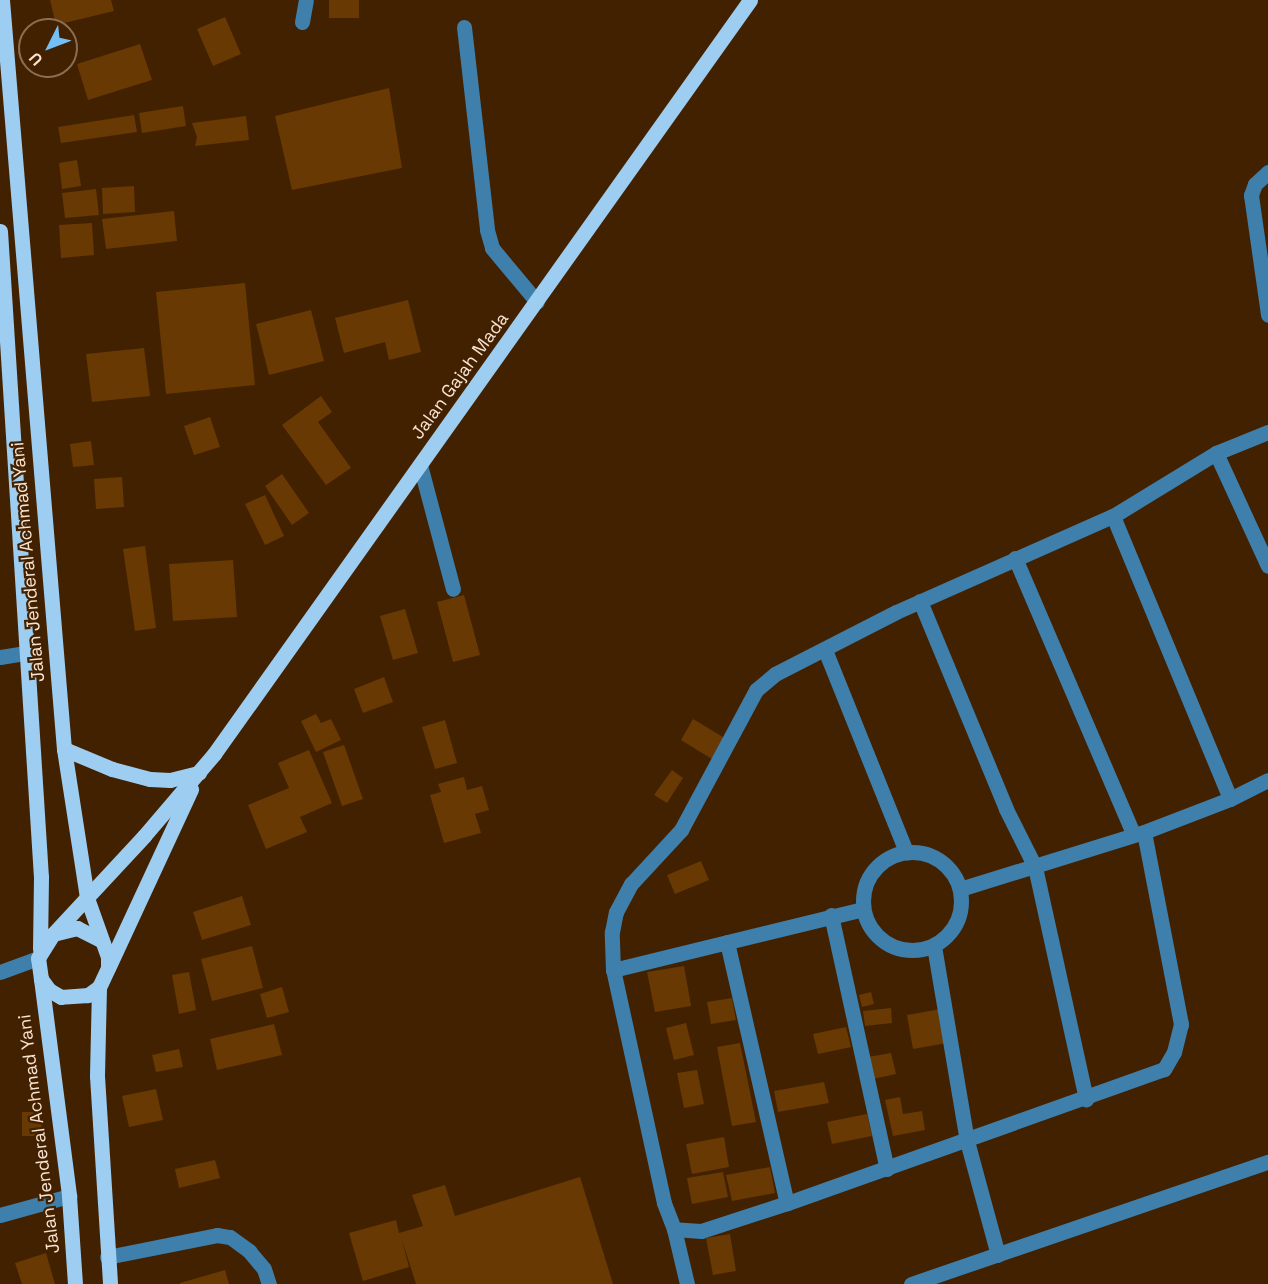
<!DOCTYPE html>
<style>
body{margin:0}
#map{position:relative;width:1268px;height:1284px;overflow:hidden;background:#422100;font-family:"Space Grotesk",sans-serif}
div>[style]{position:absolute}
.building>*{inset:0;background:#683902}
.minor>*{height:15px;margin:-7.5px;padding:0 7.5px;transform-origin:7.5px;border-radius:7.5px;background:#3e7fab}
.minor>.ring{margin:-7.5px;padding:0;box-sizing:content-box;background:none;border:15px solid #3e7fab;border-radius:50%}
.major>*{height:15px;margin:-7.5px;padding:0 7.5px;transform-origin:7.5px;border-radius:7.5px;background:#9dcdf1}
span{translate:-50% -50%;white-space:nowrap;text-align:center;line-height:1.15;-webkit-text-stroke:4.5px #422100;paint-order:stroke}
.street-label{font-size:18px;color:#f9e3d1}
.north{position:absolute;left:18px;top:18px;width:60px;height:60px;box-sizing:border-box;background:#422100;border:2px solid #8b6f54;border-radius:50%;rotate:228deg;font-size:16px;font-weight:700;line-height:24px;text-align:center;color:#f9e3d1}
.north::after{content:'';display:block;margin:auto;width:21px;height:27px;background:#74c0f6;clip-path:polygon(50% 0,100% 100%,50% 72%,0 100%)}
</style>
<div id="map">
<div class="building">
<div style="clip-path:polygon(50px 0,111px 0,114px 11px,56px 25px)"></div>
<div style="clip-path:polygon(329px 0,359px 0,359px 18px,329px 18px)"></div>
<div style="clip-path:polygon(225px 17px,241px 54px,213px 66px,197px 29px)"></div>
<div style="clip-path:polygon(140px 44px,152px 80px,88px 100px,77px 64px)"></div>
<div style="clip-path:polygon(389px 88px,402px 168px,292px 190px,275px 116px)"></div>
<div style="clip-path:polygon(183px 106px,186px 126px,142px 133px,139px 113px)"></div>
<div style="clip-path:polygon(134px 115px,137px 132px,61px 143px,58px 127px)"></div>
<div style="clip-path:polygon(246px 116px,249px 140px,195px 146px,197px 137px,192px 123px)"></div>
<div style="clip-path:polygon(77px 160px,81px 186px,62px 189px,59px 163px)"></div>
<div style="clip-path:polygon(134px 186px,135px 212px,103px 214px,102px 188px)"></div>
<div style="clip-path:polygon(96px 189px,99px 215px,65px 218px,62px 193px)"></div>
<div style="clip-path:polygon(174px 211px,177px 241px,106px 249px,102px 219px)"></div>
<div style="clip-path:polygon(92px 223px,94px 255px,61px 258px,59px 225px)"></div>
<div style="clip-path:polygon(245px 283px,255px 385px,166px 394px,156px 292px)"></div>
<div style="clip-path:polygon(408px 300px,421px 352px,389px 360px,385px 342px,344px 353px,335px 318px)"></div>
<div style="clip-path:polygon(311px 310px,324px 361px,269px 375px,256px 324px)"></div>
<div style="clip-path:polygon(144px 348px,150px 396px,92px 402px,86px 354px)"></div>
<div style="clip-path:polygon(321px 396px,332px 412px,318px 422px,351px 468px,326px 485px,282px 425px)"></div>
<div style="clip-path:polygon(210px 417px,220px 447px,194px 455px,184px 426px)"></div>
<div style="clip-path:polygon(91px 441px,94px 465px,73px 467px,70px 444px)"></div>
<div style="clip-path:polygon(282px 474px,309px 513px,292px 525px,265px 486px)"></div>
<div style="clip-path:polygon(122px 477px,124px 507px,96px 509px,94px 479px)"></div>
<div style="clip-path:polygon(265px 495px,284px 536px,265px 545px,245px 504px)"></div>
<div style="clip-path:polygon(145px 546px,156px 628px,135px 631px,123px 549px)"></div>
<div style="clip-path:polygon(233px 560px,237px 617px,173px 621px,169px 564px)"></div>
<div style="clip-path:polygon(464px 595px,480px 655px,453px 662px,437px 602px)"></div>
<div style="clip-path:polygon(405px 609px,418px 653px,393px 660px,380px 616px)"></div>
<div style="clip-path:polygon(384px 677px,393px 702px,363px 713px,354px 689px)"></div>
<div style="clip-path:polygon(316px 714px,321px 723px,331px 719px,341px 740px,316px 752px,301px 721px)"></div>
<div style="clip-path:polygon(693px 719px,728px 740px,715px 761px,681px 740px)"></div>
<div style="clip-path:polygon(445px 720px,457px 763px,435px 769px,422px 727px)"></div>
<div style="clip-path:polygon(344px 745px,363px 799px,342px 806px,323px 752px)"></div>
<div style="clip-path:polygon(309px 750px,332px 803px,300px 817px,307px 832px,266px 849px,248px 805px,289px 788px,278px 763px)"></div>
<div style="clip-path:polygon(672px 770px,683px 778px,667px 803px,654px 795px)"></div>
<div style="clip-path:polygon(464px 777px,467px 790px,482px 786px,489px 810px,475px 814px,481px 833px,444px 843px,430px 795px,441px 792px,438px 784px)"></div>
<div style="clip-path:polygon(701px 861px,709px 880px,675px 894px,667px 875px)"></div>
<div style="clip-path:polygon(242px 896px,251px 925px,202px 940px,193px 912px)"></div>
<div style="clip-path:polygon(252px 946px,263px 988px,212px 1001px,201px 959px)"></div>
<div style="clip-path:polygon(684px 966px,691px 1006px,655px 1012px,647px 972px)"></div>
<div style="clip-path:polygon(189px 972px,196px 1010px,179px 1014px,172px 975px)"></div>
<div style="clip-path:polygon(282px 987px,289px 1012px,267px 1018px,260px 994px)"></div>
<div style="clip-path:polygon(871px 992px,874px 1004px,862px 1007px,859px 995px)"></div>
<div style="clip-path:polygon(732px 998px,736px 1020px,711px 1024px,707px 1002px)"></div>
<div style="clip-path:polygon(891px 1008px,892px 1023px,865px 1026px,863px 1011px)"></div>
<div style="clip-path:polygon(941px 1009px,947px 1043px,913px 1049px,907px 1015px)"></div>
<div style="clip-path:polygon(686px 1023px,694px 1055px,674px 1060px,666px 1028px)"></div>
<div style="clip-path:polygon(274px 1024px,282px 1055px,217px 1070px,210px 1039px)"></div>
<div style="clip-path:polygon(846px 1027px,851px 1047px,818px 1054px,813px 1034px)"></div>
<div style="clip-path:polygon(740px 1043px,756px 1122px,732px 1126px,717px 1047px)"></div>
<div style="clip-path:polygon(179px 1049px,183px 1067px,156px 1072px,152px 1055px)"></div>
<div style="clip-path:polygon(891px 1053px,896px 1074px,873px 1079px,868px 1057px)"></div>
<div style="clip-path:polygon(697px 1070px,704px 1104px,684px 1108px,677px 1073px)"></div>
<div style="clip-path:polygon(824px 1082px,829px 1103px,778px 1112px,774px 1091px)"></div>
<div style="clip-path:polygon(156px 1089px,163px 1120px,129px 1127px,122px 1096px)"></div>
<div style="clip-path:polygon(900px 1097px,903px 1114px,922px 1111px,925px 1130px,893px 1136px,885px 1100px)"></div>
<div style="clip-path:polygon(22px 1112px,41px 1112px,42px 1136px,22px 1136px)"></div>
<div style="clip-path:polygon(867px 1114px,872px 1136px,832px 1144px,827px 1122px)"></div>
<div style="clip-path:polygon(724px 1137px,729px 1167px,692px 1174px,686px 1144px)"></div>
<div style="clip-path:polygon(215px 1160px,220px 1178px,179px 1188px,175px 1169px)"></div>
<div style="clip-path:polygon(770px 1167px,775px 1193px,732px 1201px,726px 1175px)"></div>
<div style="clip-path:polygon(723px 1172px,728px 1197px,692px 1204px,687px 1178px)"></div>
<div style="clip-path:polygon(580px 1177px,613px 1284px,416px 1284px,402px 1240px,409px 1267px,363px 1281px,349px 1233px,396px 1220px,399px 1233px,423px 1226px,412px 1195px,445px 1185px,455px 1216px)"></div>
<div style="clip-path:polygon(730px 1234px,736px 1271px,713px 1275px,706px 1238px)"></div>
<div style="clip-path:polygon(46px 1253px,55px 1284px,22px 1284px,15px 1263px)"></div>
<div style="clip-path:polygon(225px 1270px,229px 1284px,180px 1284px,180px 1283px)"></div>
</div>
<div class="minor">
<div style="left:302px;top:22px;width:22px;rotate:-80deg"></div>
<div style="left:464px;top:27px;width:204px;rotate:83.5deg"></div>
<div style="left:487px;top:230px;width:19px;rotate:74deg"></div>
<div style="left:492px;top:248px;width:70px;rotate:50.2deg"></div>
<div style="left:1268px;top:172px;width:18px;rotate:137deg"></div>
<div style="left:1255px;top:184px;width:12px;rotate:110deg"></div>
<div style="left:1251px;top:195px;width:121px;rotate:81.9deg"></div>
<div style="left:1216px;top:453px;width:124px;rotate:65.3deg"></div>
<div style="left:420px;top:465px;width:128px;rotate:75.1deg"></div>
<div style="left:1113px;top:516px;width:306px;rotate:67.5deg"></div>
<div style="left:1015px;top:558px;width:301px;rotate:66.8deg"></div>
<div style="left:920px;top:601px;width:225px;rotate:67.5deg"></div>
<div style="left:1006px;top:809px;width:65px;rotate:63.4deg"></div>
<div style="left:1035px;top:867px;width:238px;rotate:77.6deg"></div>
<div style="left:825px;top:650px;width:218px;rotate:68.1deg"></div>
<div style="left:0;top:657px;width:26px;rotate:-9deg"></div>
<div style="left:1144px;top:832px;width:196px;rotate:79.1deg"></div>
<div style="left:1181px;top:1024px;width:29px;rotate:104deg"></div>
<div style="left:1174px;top:1052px;width:20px;rotate:120deg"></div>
<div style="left:1164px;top:1069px;width:400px;rotate:160.4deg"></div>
<div style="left:787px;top:1203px;width:90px;rotate:162deg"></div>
<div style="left:701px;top:1231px;width:27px;rotate:-176deg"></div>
<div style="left:674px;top:1229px;width:28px;rotate:-111deg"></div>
<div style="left:664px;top:1203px;width:239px;rotate:-102.3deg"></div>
<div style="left:613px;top:970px;width:38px;rotate:-92deg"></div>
<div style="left:612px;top:932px;width:20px;rotate:-79deg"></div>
<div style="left:616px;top:912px;width:32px;rotate:-62deg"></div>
<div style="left:631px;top:884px;width:74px;rotate:-47.2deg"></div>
<div style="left:681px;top:830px;width:159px;rotate:-61.8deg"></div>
<div style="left:756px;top:690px;width:25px;rotate:-40deg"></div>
<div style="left:775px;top:674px;width:136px;rotate:-27.1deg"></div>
<div style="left:896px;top:612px;width:237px;rotate:-23.9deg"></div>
<div style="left:1113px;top:516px;width:121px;rotate:-31.5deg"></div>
<div style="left:1216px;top:453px;width:56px;rotate:-22deg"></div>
<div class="ring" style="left:863px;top:852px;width:83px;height:83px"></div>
<div style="left:960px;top:889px;width:193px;rotate:-17.2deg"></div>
<div style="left:1144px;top:832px;width:92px;rotate:-21deg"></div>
<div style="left:1230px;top:799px;width:42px;rotate:-26.6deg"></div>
<div style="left:831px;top:915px;width:260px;rotate:77.6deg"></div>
<div style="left:727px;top:942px;width:268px;rotate:77.1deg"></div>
<div style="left:934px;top:946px;width:198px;rotate:80.4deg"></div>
<div style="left:967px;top:1141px;width:118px;rotate:74.8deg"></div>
<div style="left:613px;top:970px;width:257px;rotate:-13.7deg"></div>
<div style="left:0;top:972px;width:40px;rotate:-20.2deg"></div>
<div style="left:0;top:1215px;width:72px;rotate:-15.4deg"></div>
<div style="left:674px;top:1229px;width:57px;rotate:76.7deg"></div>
<div style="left:107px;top:1257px;width:112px;rotate:-11.3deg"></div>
<div style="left:217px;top:1235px;width:13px;rotate:9deg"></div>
<div style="left:230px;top:1237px;width:24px;rotate:36deg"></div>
<div style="left:249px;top:1251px;width:23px;rotate:50deg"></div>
<div style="left:264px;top:1269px;width:16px;rotate:72deg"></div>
<div style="left:911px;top:1284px;width:377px;rotate:-18.9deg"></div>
</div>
<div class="major">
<div style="left:2px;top:0;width:752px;rotate:85.27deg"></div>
<div style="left:64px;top:749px;width:151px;rotate:81.2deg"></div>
<div style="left:87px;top:898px;width:63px;rotate:70.4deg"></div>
<div style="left:108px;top:957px;width:11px;rotate:90deg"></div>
<div style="left:108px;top:968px;width:21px;rotate:115deg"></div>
<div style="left:99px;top:987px;width:14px;rotate:144deg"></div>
<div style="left:88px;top:995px;width:27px;rotate:176deg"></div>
<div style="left:61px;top:997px;width:14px;rotate:-150deg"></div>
<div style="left:49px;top:990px;width:14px;rotate:-126deg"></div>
<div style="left:41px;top:979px;width:21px;rotate:-98deg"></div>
<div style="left:38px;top:958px;width:28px;rotate:-58deg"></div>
<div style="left:53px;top:934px;width:25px;rotate:-14deg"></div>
<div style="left:77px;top:928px;width:25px;rotate:27deg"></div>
<div style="left:0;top:231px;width:647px;rotate:86.37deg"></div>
<div style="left:41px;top:877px;width:72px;rotate:90.8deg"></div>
<div style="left:64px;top:749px;width:52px;rotate:22.6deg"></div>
<div style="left:112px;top:769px;width:39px;rotate:15deg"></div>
<div style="left:150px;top:779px;width:20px;rotate:3deg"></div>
<div style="left:170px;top:780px;width:30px;rotate:-14deg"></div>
<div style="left:53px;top:934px;width:134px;rotate:-47.1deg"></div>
<div style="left:144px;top:836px;width:108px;rotate:-49.5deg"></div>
<div style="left:214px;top:754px;width:925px;rotate:-54.59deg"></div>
<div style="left:109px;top:966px;width:195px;rotate:-65.1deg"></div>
<div style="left:41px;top:979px;width:219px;rotate:82.6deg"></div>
<div style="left:69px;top:1196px;width:88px;rotate:86.1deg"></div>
<div style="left:99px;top:987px;width:89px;rotate:91.3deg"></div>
<div style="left:97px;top:1076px;width:208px;rotate:86.4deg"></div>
</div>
<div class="street-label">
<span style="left:460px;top:376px;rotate:-54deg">Jalan Gajah Mada</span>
<span style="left:28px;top:562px;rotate:-95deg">Jalan Jenderal Achmad Yani</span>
<span style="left:39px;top:1134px;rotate:-97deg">Jalan Jenderal Achmad Yani</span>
</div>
<div class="north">U</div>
</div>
